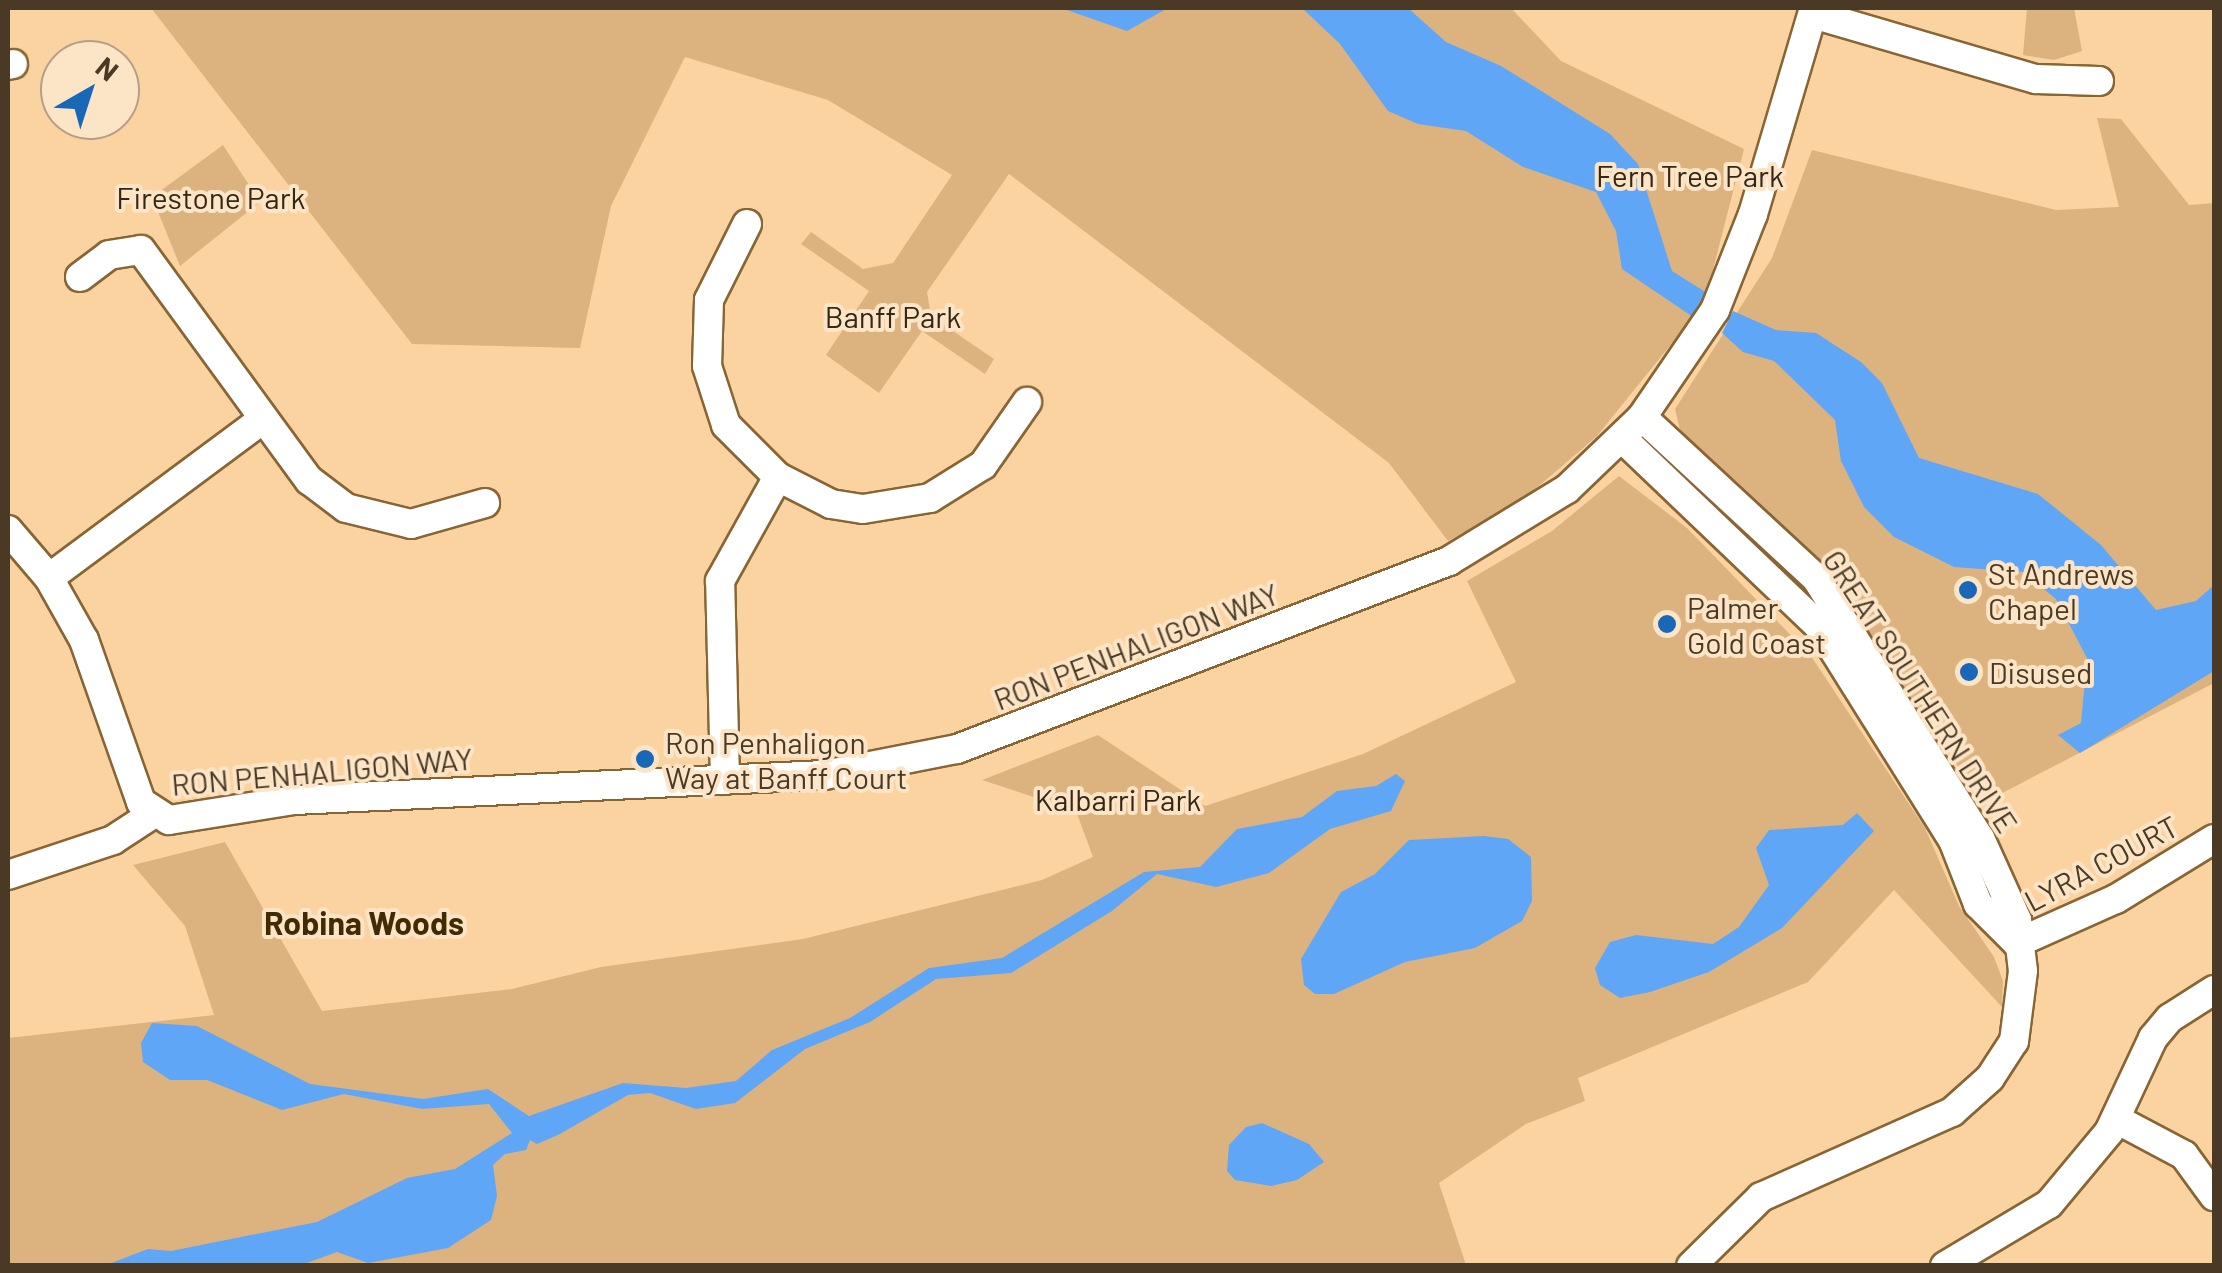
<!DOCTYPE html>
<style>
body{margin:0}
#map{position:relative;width:2222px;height:1273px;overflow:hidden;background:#fbd3a1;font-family:Barlow,sans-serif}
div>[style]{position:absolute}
.green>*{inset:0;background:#dcb37e}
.water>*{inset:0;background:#5fa6f7}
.roads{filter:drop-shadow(2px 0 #886535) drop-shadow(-2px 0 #886535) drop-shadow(0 2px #886535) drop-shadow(0 -2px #886535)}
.minor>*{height:28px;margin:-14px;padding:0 14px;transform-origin:14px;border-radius:14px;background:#fff}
.dots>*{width:28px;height:28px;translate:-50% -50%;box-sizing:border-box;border:5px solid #fce4c6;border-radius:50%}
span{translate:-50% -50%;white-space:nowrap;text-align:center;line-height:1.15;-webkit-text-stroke:8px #fce4c6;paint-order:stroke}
.park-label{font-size:30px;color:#342716}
.poi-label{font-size:30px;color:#4a3a25}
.left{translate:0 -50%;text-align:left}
.street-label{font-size:30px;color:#4a3a25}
.neighbourhood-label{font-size:32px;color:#422a03;font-weight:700}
.frame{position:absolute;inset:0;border:10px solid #4a3a25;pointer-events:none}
.north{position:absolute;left:40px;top:40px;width:100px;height:100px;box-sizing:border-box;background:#fce4c6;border:2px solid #b5a086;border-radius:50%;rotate:39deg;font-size:28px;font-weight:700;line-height:40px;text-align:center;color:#4a3a25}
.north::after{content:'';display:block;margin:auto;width:35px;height:45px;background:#1968b7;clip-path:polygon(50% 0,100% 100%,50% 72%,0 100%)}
</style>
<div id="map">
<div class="green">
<div style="clip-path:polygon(151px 8px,1511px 8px,1561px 61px,1744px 149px,1707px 293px,1693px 317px,1597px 436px,1518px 504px,1448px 541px,1389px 463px,1009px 174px,927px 292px,931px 316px,994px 359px,985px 374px,922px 331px,879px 393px,826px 355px,869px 291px,801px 244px,811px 232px,863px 269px,893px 263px,952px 175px,828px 100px,685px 57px,611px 206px,580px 348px,412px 344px)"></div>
<div style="clip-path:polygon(2027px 8px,2074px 8px,2082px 51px,2054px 60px,2023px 55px)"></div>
<div style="clip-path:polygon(2097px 118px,2121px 119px,2189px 205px,2214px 203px,2214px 683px,1983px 803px,1824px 570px,1680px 430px,1675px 409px,1772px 258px,1812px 150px,2056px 210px,2119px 207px)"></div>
<div style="clip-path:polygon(223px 145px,260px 202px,180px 266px,152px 197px)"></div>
<div style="clip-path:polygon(1619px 476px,1687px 528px,1811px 656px,1925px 828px,1959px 906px,1994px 957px,2003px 981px,2002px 1007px,1894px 890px,1808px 982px,1578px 1078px,1585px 1101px,1526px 1124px,1439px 1183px,1466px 1265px,8px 1266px,8px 1038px,214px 1015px,185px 926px,133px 865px,225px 842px,322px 1011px,512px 989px,601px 967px,803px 939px,1042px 880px,1093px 857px,1076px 811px,982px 780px,1098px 735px,1205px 806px,1363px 754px,1516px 682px,1467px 581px,1552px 531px)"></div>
</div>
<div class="water">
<div style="clip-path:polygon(1061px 8px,1168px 8px,1127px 31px)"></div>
<div style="clip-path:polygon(1302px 8px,1408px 8px,1446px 42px,1501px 66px,1610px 134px,1638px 164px,1672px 271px,1707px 293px,1693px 317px,1622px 269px,1616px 231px,1596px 192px,1523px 167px,1466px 131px,1418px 124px,1388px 111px,1340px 44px)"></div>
<div style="clip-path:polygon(1733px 311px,1776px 330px,1816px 333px,1861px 362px,1882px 383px,1919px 458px,2038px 494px,2101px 545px,2156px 610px,2196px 601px,2214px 585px,2214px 671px,2080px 753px,2058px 735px,2081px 723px,2087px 658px,2056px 599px,2023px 572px,1954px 567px,1894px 537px,1864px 507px,1841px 461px,1835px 420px,1774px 361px,1743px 352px,1722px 333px)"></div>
<div style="clip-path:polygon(1396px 774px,1405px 781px,1391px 811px,1330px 829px,1269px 873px,1216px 887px,1157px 874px,1112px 911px,1011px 973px,936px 979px,870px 1022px,805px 1049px,735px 1103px,696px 1109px,650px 1093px,628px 1095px,558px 1135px,537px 1144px,530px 1140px,526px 1150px,505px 1154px,493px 1165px,497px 1196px,491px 1220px,448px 1248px,368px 1263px,337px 1252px,301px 1265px,106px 1265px,148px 1249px,171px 1251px,317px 1222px,407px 1178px,455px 1169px,512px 1133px,489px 1104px,422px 1109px,344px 1094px,282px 1110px,207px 1080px,170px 1080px,143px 1062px,141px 1043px,152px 1023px,197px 1026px,310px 1084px,423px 1099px,488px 1089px,529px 1116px,623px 1083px,686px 1088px,736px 1081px,772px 1050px,850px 1018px,929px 968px,1002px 958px,1144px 872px,1200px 867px,1237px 829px,1302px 817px,1337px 791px,1376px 786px)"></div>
<div style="clip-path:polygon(1857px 813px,1874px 831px,1782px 928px,1709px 972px,1650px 992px,1620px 998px,1600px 985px,1595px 968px,1610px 942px,1636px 935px,1713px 944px,1739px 927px,1769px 885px,1756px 848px,1769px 830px,1843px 825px)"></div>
<div style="clip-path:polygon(1484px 836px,1508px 839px,1531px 857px,1532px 901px,1522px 921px,1475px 948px,1405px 962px,1334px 994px,1315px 994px,1304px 985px,1301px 959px,1341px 892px,1375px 874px,1409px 840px)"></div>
<div style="clip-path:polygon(1262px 1123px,1309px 1144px,1324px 1162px,1297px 1180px,1271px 1186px,1235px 1180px,1227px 1171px,1229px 1145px,1246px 1127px)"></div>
</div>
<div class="roads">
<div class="minor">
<div style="left:1813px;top:14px;width:232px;rotate:16.3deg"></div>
<div style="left:2036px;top:79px;width:63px;rotate:1.8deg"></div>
<div style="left:8px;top:65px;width:5px;rotate:-11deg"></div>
<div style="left:747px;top:224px;width:85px;rotate:116.6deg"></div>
<div style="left:709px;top:300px;width:66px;rotate:91.7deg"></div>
<div style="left:707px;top:366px;width:62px;rotate:72.1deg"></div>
<div style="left:726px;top:425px;width:74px;rotate:45deg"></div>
<div style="left:778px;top:477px;width:59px;rotate:27deg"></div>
<div style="left:831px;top:504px;width:32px;rotate:9deg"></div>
<div style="left:863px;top:509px;width:68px;rotate:-9.3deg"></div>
<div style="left:930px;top:498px;width:62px;rotate:-31.9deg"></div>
<div style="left:983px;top:465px;width:77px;rotate:-55.1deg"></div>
<div style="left:80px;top:277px;width:36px;rotate:-37deg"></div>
<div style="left:109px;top:255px;width:32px;rotate:-9deg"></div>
<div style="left:141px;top:250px;width:285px;rotate:53.9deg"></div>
<div style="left:309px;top:480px;width:46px;rotate:37.1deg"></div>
<div style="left:346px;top:508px;width:67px;rotate:13.8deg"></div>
<div style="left:411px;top:524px;width:77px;rotate:-15.8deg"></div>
<div style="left:1642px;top:417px;width:237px;rotate:42.8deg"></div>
<div style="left:1816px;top:578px;width:307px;rotate:57.8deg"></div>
<div style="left:1980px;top:838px;width:90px;rotate:65.7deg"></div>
<div style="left:2017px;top:920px;width:51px;rotate:83.3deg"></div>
<div style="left:2023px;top:971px;width:71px;rotate:97.3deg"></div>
<div style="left:2014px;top:1041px;width:44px;rotate:123deg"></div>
<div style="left:1990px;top:1078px;width:51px;rotate:138.2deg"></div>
<div style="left:1952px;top:1112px;width:209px;rotate:156deg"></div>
<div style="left:1761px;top:1197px;width:98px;rotate:135.4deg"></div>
<div style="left:1622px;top:438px;width:271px;rotate:43.7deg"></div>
<div style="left:1818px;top:625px;width:254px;rotate:57.9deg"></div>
<div style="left:1953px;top:840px;width:69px;rotate:68.7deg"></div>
<div style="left:1978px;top:904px;width:55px;rotate:45deg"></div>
<div style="left:8px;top:530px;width:63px;rotate:49.5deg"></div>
<div style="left:49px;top:578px;width:71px;rotate:60.6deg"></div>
<div style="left:84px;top:640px;width:172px;rotate:70.6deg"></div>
<div style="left:141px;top:802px;width:33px;rotate:33deg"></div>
<div style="left:169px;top:820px;width:127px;rotate:-9.1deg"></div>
<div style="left:294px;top:800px;width:531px;rotate:-2.7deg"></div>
<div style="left:824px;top:775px;width:136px;rotate:-11.1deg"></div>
<div style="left:957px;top:749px;width:527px;rotate:-20.91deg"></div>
<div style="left:1449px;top:561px;width:138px;rotate:-31.4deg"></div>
<div style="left:1567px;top:489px;width:104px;rotate:-43.8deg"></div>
<div style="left:1642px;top:417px;width:130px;rotate:-55.7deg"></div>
<div style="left:1715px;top:310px;width:103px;rotate:-68.4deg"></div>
<div style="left:1753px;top:214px;width:215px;rotate:-73.5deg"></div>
<div style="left:49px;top:578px;width:265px;rotate:-36.6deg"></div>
<div style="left:725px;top:780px;width:199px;rotate:-91.4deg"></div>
<div style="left:720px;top:581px;width:119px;rotate:-60.9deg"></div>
<div style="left:8px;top:875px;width:111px;rotate:-18.4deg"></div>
<div style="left:113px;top:840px;width:48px;rotate:-33deg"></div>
<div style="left:2017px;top:943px;width:108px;rotate:-24deg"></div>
<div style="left:2116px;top:899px;width:115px;rotate:-31.5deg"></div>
<div style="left:2116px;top:1119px;width:77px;rotate:27.9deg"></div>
<div style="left:2184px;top:1155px;width:51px;rotate:53.8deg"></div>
<div style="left:1945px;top:1266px;width:121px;rotate:-30.8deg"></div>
<div style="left:2049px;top:1204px;width:94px;rotate:-50.2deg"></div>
<div style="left:2109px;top:1132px;width:104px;rotate:-64.9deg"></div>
<div style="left:2153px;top:1038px;width:26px;rotate:-50deg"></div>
<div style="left:2170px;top:1018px;width:52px;rotate:-32.5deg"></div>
</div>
</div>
<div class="dots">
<div style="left:1968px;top:590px;background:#1968b7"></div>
<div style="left:1667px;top:624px;background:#1968b7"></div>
<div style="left:1969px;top:672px;background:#1968b7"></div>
<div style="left:645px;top:759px;background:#1968b7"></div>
</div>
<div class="park-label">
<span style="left:1690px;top:175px">Fern Tree Park</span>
<span style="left:211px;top:197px">Firestone Park</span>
<span style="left:893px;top:316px">Banff Park</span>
<span style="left:1118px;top:799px">Kalbarri Park</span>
</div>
<div class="poi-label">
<span class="left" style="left:1988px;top:590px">St Andrews<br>Chapel</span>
<span class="left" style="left:1687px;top:624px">Palmer<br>Gold Coast</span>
<span class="left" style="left:1989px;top:672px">Disused</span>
<span class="left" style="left:665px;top:759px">Ron Penhaligon<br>Way at Banff Court</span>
</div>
<div class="street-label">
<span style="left:1136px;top:646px;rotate:-21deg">RON PENHALIGON WAY</span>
<span style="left:1921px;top:691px;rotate:57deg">GREAT SOUTHERN DRIVE</span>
<span style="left:322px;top:771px;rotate:-5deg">RON PENHALIGON WAY</span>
<span style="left:2101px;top:863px;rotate:-28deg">LYRA COURT</span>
</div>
<div class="neighbourhood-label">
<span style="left:364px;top:922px">Robina Woods</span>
</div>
<div class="frame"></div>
<div class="north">N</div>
</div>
